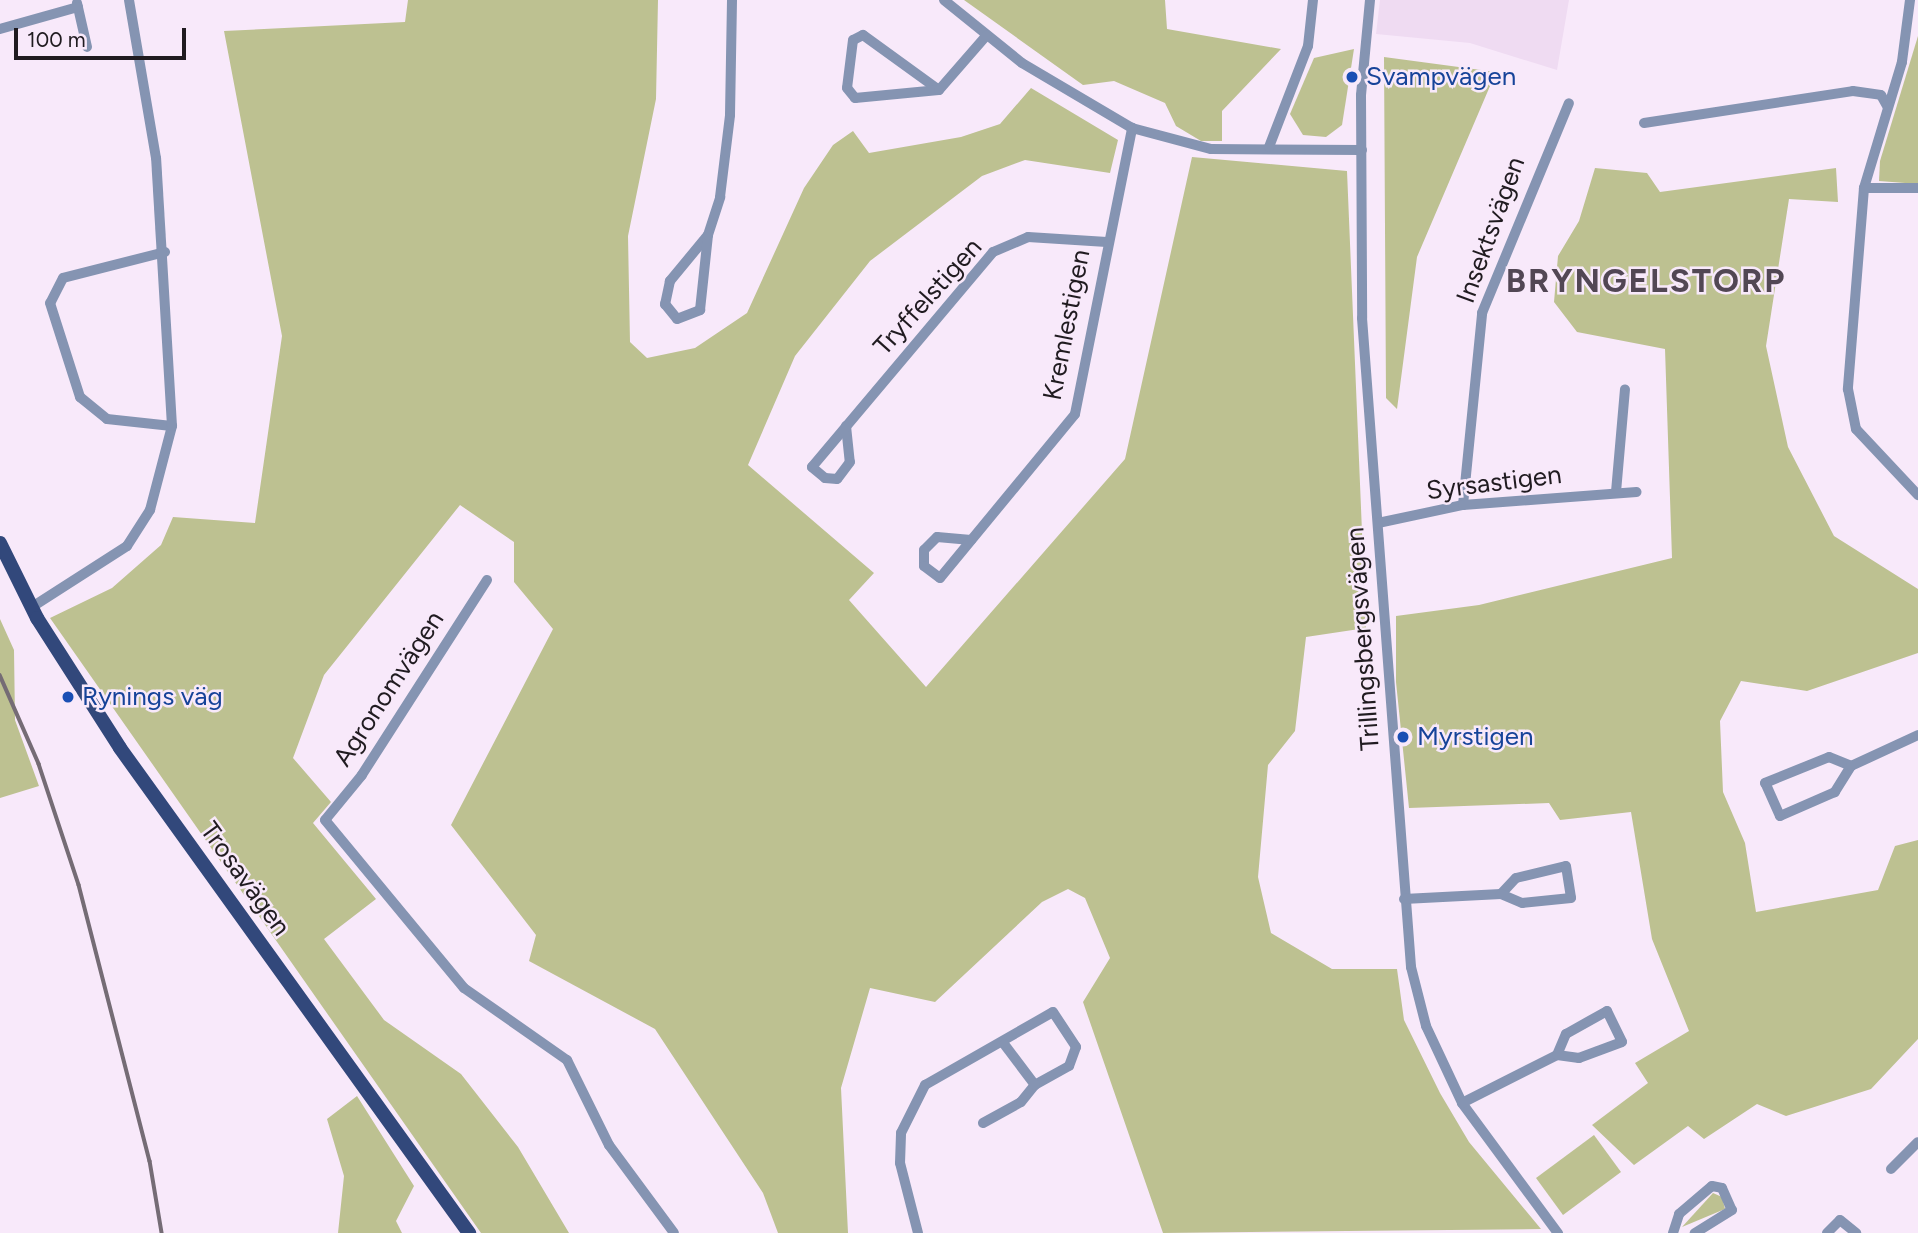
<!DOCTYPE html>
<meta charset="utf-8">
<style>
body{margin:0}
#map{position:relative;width:1918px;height:1233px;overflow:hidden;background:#f8e9fa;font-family:Figtree,sans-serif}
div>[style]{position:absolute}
.built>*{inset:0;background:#efdbf2}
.green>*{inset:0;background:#bdc191}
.minor>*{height:10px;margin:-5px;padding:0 5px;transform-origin:5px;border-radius:5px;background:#8594b2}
.major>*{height:14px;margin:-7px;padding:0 7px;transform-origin:7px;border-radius:7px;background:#32487b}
.rail>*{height:3.5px;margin:-1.75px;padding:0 1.75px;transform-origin:1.75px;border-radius:1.75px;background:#756c75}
.dots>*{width:19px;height:19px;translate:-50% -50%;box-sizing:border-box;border:4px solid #f8e9fa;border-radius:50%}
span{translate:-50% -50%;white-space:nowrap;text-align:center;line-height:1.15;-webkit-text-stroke:5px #f8e9fa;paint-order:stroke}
.transit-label{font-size:26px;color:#164399}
.left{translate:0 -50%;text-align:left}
.street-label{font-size:26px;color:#201b20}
.district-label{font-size:33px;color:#524754;font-weight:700;letter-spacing:2px}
.scale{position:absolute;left:14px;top:28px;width:172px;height:32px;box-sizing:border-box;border:4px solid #201b20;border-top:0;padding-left:9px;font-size:21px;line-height:24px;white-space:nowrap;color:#201b20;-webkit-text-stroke:5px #f8e9fa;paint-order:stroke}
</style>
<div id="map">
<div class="built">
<div style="clip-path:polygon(1380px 0,1569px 0,1557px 70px,1470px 43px,1376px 34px)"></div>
</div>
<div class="green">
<div style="clip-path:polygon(408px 0,658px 0,656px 99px,628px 236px,630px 342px,647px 358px,695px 348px,747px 313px,804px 188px,833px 145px,853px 131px,869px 153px,961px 137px,1000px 124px,1031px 88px,1118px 140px,1110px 173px,1025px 160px,982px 176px,870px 261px,795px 356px,748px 465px,874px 573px,849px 600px,926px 687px,1125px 459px,1192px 157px,1347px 171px,1366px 628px,1306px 637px,1295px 731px,1268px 765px,1258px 877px,1271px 933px,1332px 969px,1397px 969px,1404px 1020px,1440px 1093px,1469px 1142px,1541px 1229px,1163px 1233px,1083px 1002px,1110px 958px,1085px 898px,1068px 889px,1042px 902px,935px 1002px,870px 988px,841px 1088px,848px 1233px,778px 1233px,763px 1193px,655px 1029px,529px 961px,536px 935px,451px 825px,553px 629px,514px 582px,514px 542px,460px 505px,324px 675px,293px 758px,331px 802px,313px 823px,376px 899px,324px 939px,384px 1020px,461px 1074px,518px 1147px,569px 1233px,481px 1233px,50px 618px,112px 588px,161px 545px,173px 517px,255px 523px,282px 336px,224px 31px,405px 22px)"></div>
<div style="clip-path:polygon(964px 0,1165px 0,1167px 29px,1281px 49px,1222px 111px,1222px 141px,1201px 141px,1176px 126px,1165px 103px,1114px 81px,1083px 85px)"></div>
<div style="clip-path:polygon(1918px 36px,1918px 184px,1879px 181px,1880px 161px)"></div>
<div style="clip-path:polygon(1354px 49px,1342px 125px,1326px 137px,1303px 135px,1290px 114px,1314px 58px)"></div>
<div style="clip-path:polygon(1384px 57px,1496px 72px,1417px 257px,1397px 409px,1386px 398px)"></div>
<div style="clip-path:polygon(1595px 168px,1647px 173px,1660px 192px,1836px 168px,1838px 202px,1789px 199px,1766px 346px,1788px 447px,1834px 536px,1918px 589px,1918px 653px,1807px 691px,1741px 681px,1720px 721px,1723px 792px,1745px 843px,1756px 912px,1878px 890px,1895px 846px,1918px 840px,1918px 1039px,1871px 1089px,1786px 1116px,1757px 1104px,1704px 1139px,1688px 1126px,1634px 1165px,1592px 1125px,1648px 1083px,1635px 1063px,1689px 1031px,1652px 939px,1631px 812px,1560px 820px,1549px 803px,1409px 808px,1396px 682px,1396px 616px,1479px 605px,1672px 558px,1665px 349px,1577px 332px,1554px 302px,1558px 256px,1579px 221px)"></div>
<div style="clip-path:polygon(0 619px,14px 650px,15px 720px,39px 786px,0 798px)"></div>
<div style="clip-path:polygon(357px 1096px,414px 1186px,396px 1221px,402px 1233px,338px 1233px,344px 1176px,327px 1119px)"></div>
<div style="clip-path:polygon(1594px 1135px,1621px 1172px,1563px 1215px,1536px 1178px)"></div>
<div style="clip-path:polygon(1713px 1193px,1722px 1197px,1725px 1209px,1682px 1227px)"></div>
</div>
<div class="minor">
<div style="left:944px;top:0;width:100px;rotate:38.9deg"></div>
<div style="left:1022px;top:63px;width:128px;rotate:30.6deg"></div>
<div style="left:1132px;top:128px;width:82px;rotate:14.9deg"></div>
<div style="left:1211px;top:149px;width:151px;rotate:0.4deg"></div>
<div style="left:1370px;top:0;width:95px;rotate:95.4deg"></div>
<div style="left:1361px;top:95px;width:223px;rotate:89.7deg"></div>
<div style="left:1362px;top:318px;width:651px;rotate:85.68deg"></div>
<div style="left:1411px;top:967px;width:61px;rotate:75.7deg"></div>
<div style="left:1426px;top:1026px;width:85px;rotate:64.9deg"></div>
<div style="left:1462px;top:1103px;width:162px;rotate:53.6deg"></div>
<div style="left:1910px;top:0;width:63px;rotate:97.4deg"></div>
<div style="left:1902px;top:62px;width:132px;rotate:106.8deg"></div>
<div style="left:1864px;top:188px;width:202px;rotate:94.6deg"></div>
<div style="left:1848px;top:389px;width:41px;rotate:78.7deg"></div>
<div style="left:1856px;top:429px;width:91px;rotate:46.8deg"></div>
<div style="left:77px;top:3px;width:45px;rotate:77.2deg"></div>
<div style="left:0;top:29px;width:81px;rotate:-15.8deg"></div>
<div style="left:939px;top:90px;width:94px;rotate:-144.1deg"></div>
<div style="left:863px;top:35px;width:11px;rotate:153deg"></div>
<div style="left:853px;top:40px;width:48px;rotate:97.1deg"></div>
<div style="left:847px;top:88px;width:13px;rotate:51deg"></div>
<div style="left:855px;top:98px;width:84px;rotate:-5.4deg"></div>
<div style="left:939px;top:90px;width:72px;rotate:-49deg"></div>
<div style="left:1644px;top:123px;width:211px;rotate:-8.7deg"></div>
<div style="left:1853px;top:91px;width:28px;rotate:8deg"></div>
<div style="left:1881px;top:95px;width:13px;rotate:61deg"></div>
<div style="left:1269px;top:147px;width:108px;rotate:-68.9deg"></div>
<div style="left:1308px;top:46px;width:46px;rotate:-83.8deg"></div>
<div style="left:1864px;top:188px;width:54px"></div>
<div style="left:708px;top:235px;width:60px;rotate:129.6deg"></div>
<div style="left:670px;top:281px;width:24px;rotate:102deg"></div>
<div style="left:665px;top:304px;width:19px;rotate:51deg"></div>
<div style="left:677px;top:319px;width:25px;rotate:-21deg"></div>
<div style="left:700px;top:310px;width:75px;rotate:-83.9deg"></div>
<div style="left:708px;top:235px;width:40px;rotate:-72deg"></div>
<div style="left:720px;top:197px;width:83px;rotate:-83deg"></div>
<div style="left:730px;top:115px;width:115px;rotate:-89deg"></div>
<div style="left:165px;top:252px;width:105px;rotate:165.7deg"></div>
<div style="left:63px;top:278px;width:28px;rotate:117deg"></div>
<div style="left:50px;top:303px;width:99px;rotate:72.3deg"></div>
<div style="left:80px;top:397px;width:35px;rotate:39deg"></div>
<div style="left:107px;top:419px;width:65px;rotate:6.1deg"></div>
<div style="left:846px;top:426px;width:36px;rotate:84deg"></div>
<div style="left:850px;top:462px;width:21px;rotate:127deg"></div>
<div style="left:837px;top:479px;width:12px;rotate:-175deg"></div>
<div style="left:825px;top:478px;width:17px;rotate:-140deg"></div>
<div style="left:812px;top:467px;width:281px;rotate:-49.9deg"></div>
<div style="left:993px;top:252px;width:38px;rotate:-23deg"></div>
<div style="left:1028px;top:237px;width:79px;rotate:3.6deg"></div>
<div style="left:1616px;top:492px;width:103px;rotate:-85deg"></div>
<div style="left:1463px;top:505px;width:193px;rotate:-84.3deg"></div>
<div style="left:1482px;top:313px;width:227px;rotate:-67.5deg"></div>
<div style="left:1378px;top:523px;width:87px;rotate:-12deg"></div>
<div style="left:1463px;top:505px;width:174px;rotate:-4.3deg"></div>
<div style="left:971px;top:540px;width:34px;rotate:-175deg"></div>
<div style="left:937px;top:537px;width:18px;rotate:135deg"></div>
<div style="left:924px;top:550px;width:16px;rotate:90deg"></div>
<div style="left:924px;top:566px;width:20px;rotate:37deg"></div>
<div style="left:940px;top:578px;width:212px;rotate:-50.5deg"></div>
<div style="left:1075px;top:414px;width:292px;rotate:-78.7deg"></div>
<div style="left:487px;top:580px;width:232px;rotate:122.7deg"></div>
<div style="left:362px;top:775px;width:58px;rotate:129.4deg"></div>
<div style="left:325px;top:820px;width:218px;rotate:50.4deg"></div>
<div style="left:464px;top:988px;width:126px;rotate:35deg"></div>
<div style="left:567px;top:1060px;width:95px;rotate:63.7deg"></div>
<div style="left:609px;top:1145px;width:109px;rotate:53.5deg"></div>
<div style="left:32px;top:607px;width:113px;rotate:-32.7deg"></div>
<div style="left:127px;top:546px;width:43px;rotate:-57.4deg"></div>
<div style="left:150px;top:510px;width:87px;rotate:-75.3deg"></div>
<div style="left:172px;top:426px;width:268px;rotate:-93.4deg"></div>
<div style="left:156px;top:158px;width:160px;rotate:-99.7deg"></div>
<div style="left:1851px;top:766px;width:31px;rotate:122deg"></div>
<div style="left:1835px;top:792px;width:60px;rotate:156.4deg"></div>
<div style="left:1780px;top:816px;width:36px;rotate:-114deg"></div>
<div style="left:1765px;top:783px;width:69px;rotate:-22.1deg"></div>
<div style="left:1829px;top:757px;width:24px;rotate:22deg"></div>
<div style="left:1851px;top:766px;width:74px;rotate:-24.8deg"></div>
<div style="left:1404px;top:899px;width:97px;rotate:-3deg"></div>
<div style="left:1501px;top:894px;width:22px;rotate:-47deg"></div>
<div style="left:1516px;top:878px;width:51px;rotate:-13.5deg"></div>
<div style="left:1566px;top:866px;width:32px;rotate:81deg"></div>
<div style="left:1571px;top:898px;width:49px;rotate:174.2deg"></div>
<div style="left:1522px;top:903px;width:23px;rotate:-157deg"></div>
<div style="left:1462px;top:1103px;width:106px;rotate:-26.8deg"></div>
<div style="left:1557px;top:1055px;width:23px;rotate:-67deg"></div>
<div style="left:1566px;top:1034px;width:47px;rotate:-29.3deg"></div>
<div style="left:1607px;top:1011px;width:34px;rotate:64deg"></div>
<div style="left:1622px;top:1042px;width:46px;rotate:159.6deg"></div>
<div style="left:1579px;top:1058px;width:22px;rotate:-172deg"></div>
<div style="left:983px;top:1123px;width:43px;rotate:-28.9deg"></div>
<div style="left:1021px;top:1102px;width:22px;rotate:-51deg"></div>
<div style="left:1891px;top:1169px;width:38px;rotate:-45deg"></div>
<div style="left:918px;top:1233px;width:72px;rotate:-104.4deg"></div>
<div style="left:900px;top:1163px;width:30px;rotate:-88deg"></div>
<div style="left:901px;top:1133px;width:54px;rotate:-63.4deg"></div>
<div style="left:925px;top:1085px;width:147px;rotate:-29.7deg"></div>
<div style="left:1053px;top:1012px;width:42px;rotate:56.7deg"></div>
<div style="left:1076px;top:1047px;width:20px;rotate:110deg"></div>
<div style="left:1069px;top:1066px;width:39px;rotate:151deg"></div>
<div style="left:1035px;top:1085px;width:51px;rotate:-127.1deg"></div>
<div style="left:1673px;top:1233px;width:20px;rotate:-72deg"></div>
<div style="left:1679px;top:1214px;width:43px;rotate:-40.3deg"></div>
<div style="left:1712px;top:1186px;width:10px;rotate:11deg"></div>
<div style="left:1722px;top:1188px;width:24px;rotate:66deg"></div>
<div style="left:1732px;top:1210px;width:44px;rotate:148.1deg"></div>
<div style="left:1827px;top:1233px;width:18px;rotate:-45deg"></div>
<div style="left:1840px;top:1220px;width:21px;rotate:39deg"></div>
</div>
<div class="major">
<div style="left:0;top:543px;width:84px;rotate:63.7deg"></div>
<div style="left:37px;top:618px;width:154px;rotate:57.4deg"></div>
<div style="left:120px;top:748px;width:598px;rotate:54.26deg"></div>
</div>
<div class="rail">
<div style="left:0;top:675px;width:97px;rotate:66.3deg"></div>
<div style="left:39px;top:764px;width:127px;rotate:71.7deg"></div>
<div style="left:79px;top:885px;width:285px;rotate:75.6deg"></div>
<div style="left:150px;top:1161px;width:73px;rotate:80.5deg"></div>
</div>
<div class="dots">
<div style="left:1352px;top:77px;background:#1a4fb4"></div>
<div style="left:68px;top:697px;background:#1a4fb4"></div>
<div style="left:1403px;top:737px;background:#1a4fb4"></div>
</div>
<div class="transit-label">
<span class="left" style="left:1366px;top:77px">Svampvägen</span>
<span class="left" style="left:82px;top:697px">Rynings väg</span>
<span class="left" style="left:1417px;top:737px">Myrstigen</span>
</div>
<div class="street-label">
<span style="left:1491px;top:230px;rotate:-70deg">Insektsvägen</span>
<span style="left:928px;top:297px;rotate:-48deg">Tryffelstigen</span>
<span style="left:1067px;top:325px;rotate:-79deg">Kremlestigen</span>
<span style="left:1494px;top:483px;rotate:-7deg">Syrsastigen</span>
<span style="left:1363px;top:639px;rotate:-94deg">Trillingsbergsvägen</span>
<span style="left:389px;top:689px;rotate:-57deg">Agronomvägen</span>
<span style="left:245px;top:879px;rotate:54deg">Trosavägen</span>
</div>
<div class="district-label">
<span style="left:1646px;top:281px">BRYNGELSTORP</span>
</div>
<div class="scale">100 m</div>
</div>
